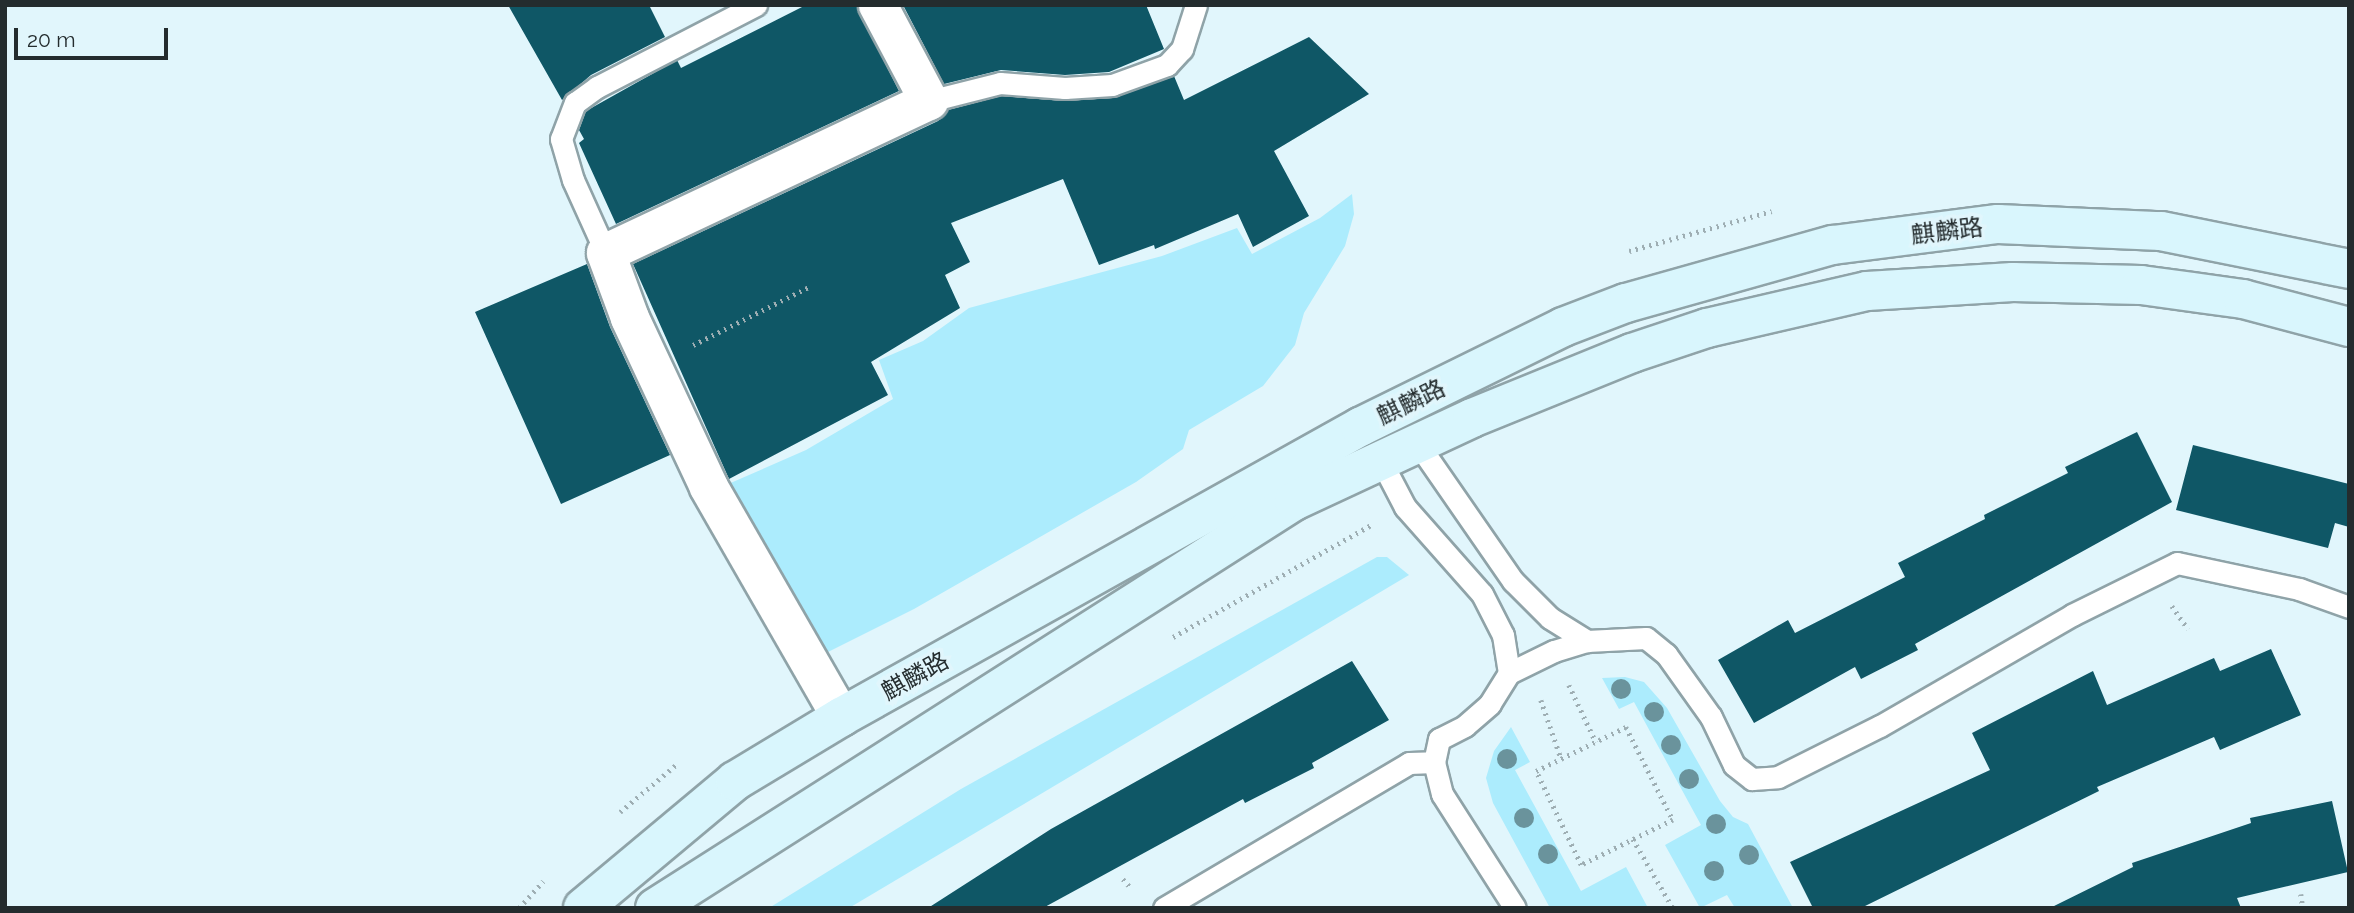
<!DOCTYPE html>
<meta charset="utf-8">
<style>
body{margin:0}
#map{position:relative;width:2354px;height:913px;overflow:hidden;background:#e1f6fc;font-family:Raleway,"Noto Sans SC",sans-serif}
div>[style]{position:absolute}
.green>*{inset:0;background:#acecfd}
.building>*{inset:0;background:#0f5766}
.path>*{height:4.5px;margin-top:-2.25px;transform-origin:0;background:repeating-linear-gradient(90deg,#9eaeb3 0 2px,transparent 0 7px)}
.roads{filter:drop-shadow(2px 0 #8fa3a8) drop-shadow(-2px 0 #8fa3a8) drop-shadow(0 2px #8fa3a8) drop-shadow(0 -2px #8fa3a8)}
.lane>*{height:21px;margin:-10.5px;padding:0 10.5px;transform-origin:10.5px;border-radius:10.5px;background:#fff}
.street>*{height:38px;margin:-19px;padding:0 19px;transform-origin:19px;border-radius:19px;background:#fff}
.secondary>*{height:38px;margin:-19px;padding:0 19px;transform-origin:19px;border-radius:19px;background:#d9f6fd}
.trees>*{width:20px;height:20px;margin:-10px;border-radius:50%;background:#6a939c}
span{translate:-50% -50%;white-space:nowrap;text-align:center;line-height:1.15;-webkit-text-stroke:7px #e1f6fc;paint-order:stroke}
.street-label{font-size:24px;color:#242c2e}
.frame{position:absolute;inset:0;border:7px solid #242c2e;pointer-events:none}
.scale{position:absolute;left:14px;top:28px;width:154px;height:32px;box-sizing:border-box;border:4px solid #242c2e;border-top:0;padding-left:9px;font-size:21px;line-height:24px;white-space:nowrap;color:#242c2e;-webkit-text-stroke:5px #e1f6fc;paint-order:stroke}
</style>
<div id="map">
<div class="green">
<div style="clip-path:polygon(1352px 194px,1354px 214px,1345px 246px,1304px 313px,1295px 345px,1263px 386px,1189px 430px,1183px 449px,1136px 482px,914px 609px,826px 653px,726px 485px,806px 450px,893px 399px,879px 360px,923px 341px,969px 308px,1162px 256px,1237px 228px,1252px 254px,1320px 218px)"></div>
<div style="clip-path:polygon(1377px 557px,1387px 557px,1409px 575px,849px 908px,769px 908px,961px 789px)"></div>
<div style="clip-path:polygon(1625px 677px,1644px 682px,1667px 708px,1720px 801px,1733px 817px,1748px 824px,1793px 908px,1735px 908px,1727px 895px,1700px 908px,1665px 845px,1701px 825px,1634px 702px,1619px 709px,1602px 678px)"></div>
<div style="clip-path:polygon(1511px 727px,1530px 762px,1515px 770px,1581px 891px,1626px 867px,1648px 908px,1550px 908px,1493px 803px,1486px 778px,1494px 751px)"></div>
</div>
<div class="building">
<div style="clip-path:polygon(508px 5px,649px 5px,665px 37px,591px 75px,562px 100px)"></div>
<div style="clip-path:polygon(806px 5px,856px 5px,899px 91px,616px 224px,579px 143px,584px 139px,579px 130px,586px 111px,677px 60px,681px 68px)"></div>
<div style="clip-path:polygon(903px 5px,1146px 5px,1164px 49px,1109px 72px,1065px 75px,1001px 70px,944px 84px)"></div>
<div style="clip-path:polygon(1309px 37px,1369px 94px,1274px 151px,1309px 216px,1253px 247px,1238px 214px,1155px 249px,1154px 245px,1099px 265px,1063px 179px,951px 223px,970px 262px,945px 275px,960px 308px,871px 362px,888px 395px,729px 479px,633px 264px,938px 121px,948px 110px,1001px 96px,1064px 101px,1113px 98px,1174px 76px,1184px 100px)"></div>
<div style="clip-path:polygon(587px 264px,610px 327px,670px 455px,561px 504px,475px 312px)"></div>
<div style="clip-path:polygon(2137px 432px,2172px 502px,1915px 644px,1918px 650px,1861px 679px,1855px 667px,1754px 723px,1718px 660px,1788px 620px,1795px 633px,1905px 577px,1898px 563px,1985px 519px,1984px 515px,2068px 473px,2065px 467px)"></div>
<div style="clip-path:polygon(2193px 445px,2349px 484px,2349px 527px,2335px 523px,2328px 548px,2176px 510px)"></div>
<div style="clip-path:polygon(2271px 649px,2301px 715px,2220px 750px,2214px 737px,2097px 787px,2099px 791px,1861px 908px,1813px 908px,1790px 862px,1990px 770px,1972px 733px,2093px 671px,2107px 705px,2214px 658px,2220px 671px)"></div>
<div style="clip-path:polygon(1352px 661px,1389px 720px,1312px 763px,1314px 768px,1245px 803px,1243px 799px,1043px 908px,928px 908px,1051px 829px)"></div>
<div style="clip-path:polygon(2332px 801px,2348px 872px,2237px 898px,2241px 908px,2050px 908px,2133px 867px,2132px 863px,2251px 823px,2250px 818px)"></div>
</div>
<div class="path">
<div style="left:1629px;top:251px;width:148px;rotate:-15.6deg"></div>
<div style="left:693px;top:345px;width:132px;rotate:-26.6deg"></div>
<div style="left:2172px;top:606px;width:28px;rotate:55deg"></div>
<div style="left:1173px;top:637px;width:230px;rotate:-29.5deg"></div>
<div style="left:1569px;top:685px;width:63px;rotate:64.7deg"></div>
<div style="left:1541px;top:700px;width:61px;rotate:71deg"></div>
<div style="left:1626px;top:727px;width:104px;rotate:63.2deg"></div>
<div style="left:1673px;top:820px;width:102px;rotate:153.9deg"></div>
<div style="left:1581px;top:865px;width:104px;rotate:-115.6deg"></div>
<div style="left:1536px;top:771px;width:100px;rotate:-26.1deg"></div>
<div style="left:620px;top:812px;width:75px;rotate:-40.1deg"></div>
<div style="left:1633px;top:839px;width:80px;rotate:59.9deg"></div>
<div style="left:1123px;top:879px;width:13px;rotate:48deg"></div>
<div style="left:2301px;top:894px;width:14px;rotate:82deg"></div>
<div style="left:519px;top:908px;width:36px;rotate:-48deg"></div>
</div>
<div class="roads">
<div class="lane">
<div style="left:929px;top:101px;width:73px;rotate:-14.2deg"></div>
<div style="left:1000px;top:83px;width:65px;rotate:4.4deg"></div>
<div style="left:1065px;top:88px;width:47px;rotate:-3.7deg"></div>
<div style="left:1112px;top:85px;width:59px;rotate:-20deg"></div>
<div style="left:1167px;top:65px;width:22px;rotate:-47deg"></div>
<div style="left:1182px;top:49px;width:46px;rotate:-72.3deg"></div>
<div style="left:606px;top:253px;width:80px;rotate:-114.3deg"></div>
<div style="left:573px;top:180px;width:43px;rotate:-106.3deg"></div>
<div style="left:561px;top:139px;width:39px;rotate:-69deg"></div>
<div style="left:575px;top:103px;width:27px;rotate:-36deg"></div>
<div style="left:597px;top:87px;width:179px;rotate:-27.3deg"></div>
<div style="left:1418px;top:444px;width:167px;rotate:55.3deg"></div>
<div style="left:1513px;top:581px;width:52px;rotate:45deg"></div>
<div style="left:1550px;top:618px;width:44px;rotate:31.9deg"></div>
<div style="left:1587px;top:641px;width:59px;rotate:-2.9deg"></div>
<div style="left:1646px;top:638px;width:26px;rotate:39deg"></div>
<div style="left:1666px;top:654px;width:77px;rotate:54.5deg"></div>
<div style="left:1711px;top:717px;width:53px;rotate:64.4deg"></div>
<div style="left:1734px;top:765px;width:23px;rotate:38deg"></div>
<div style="left:1752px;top:779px;width:26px;rotate:-4deg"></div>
<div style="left:1778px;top:777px;width:114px;rotate:-26.6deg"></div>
<div style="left:1880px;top:726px;width:222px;rotate:-30deg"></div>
<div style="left:2072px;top:615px;width:117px;rotate:-26.3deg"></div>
<div style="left:2177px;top:563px;width:125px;rotate:12deg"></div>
<div style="left:2299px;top:589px;width:53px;rotate:19.8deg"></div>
<div style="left:1381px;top:461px;width:52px;rotate:62.4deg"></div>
<div style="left:1405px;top:507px;width:116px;rotate:48.5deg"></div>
<div style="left:1482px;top:594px;width:46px;rotate:62.9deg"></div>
<div style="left:1503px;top:635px;width:38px;rotate:81deg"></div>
<div style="left:1509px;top:673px;width:36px;rotate:122deg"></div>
<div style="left:1490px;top:704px;width:33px;rotate:139deg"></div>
<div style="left:1465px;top:726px;width:29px;rotate:153deg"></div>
<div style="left:1439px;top:739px;width:24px;rotate:102deg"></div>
<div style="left:1434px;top:762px;width:33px;rotate:76deg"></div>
<div style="left:1442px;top:794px;width:135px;rotate:57.4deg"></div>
<div style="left:1509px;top:673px;width:50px;rotate:-26.1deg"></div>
<div style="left:1554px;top:651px;width:34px;rotate:-17deg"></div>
<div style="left:1164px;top:908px;width:285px;rotate:-30.6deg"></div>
<div style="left:1409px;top:763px;width:25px;rotate:-2deg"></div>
</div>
<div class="street">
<div style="left:841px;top:717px;width:265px;rotate:-119.9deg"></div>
<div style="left:709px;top:487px;width:187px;rotate:-115.1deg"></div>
<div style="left:630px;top:318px;width:69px;rotate:-110.3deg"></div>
<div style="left:606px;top:253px;width:357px;rotate:-25.2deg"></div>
<div style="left:929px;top:101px;width:109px;rotate:-118deg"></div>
</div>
<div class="secondary">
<div style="left:583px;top:908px;width:198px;rotate:-39.9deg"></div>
<div style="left:735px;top:781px;width:124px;rotate:-31.1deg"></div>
<div style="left:841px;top:717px;width:595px;rotate:-29.2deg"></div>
<div style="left:1360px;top:427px;width:226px;rotate:-26.2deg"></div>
<div style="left:1563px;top:327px;width:67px;rotate:-20.9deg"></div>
<div style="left:1626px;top:303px;width:215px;rotate:-15.7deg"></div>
<div style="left:1833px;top:245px;width:166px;rotate:-7.3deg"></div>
<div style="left:1998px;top:224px;width:163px;rotate:2.5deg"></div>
<div style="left:2161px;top:231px;width:192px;rotate:11.4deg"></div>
<div style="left:655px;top:908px;width:758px;rotate:-32.49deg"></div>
<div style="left:1294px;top:501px;width:196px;rotate:-25deg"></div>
<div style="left:1472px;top:418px;width:173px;rotate:-22.1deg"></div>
<div style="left:1632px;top:353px;width:79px;rotate:-18.4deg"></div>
<div style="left:1707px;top:328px;width:164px;rotate:-13deg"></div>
<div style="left:1867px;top:291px;width:146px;rotate:-3.5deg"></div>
<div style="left:2013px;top:282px;width:128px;rotate:1.3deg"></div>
<div style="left:2141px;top:285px;width:103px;rotate:7.8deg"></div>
<div style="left:2243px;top:299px;width:110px;rotate:14.8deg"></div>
</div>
</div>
<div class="trees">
<div style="left:1621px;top:689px"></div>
<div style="left:1654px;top:712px"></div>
<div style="left:1671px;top:745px"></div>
<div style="left:1507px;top:759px"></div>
<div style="left:1689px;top:779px"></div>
<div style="left:1524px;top:818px"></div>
<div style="left:1716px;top:824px"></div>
<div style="left:1548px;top:854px"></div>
<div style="left:1749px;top:855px"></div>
<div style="left:1714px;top:871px"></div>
</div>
<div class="street-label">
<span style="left:1947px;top:231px;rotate:-7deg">麒麟路</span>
<span style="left:1411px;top:402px;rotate:-26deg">麒麟路</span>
<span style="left:915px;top:676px;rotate:-29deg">麒麟路</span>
</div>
<div class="frame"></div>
<div class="scale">20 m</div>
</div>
